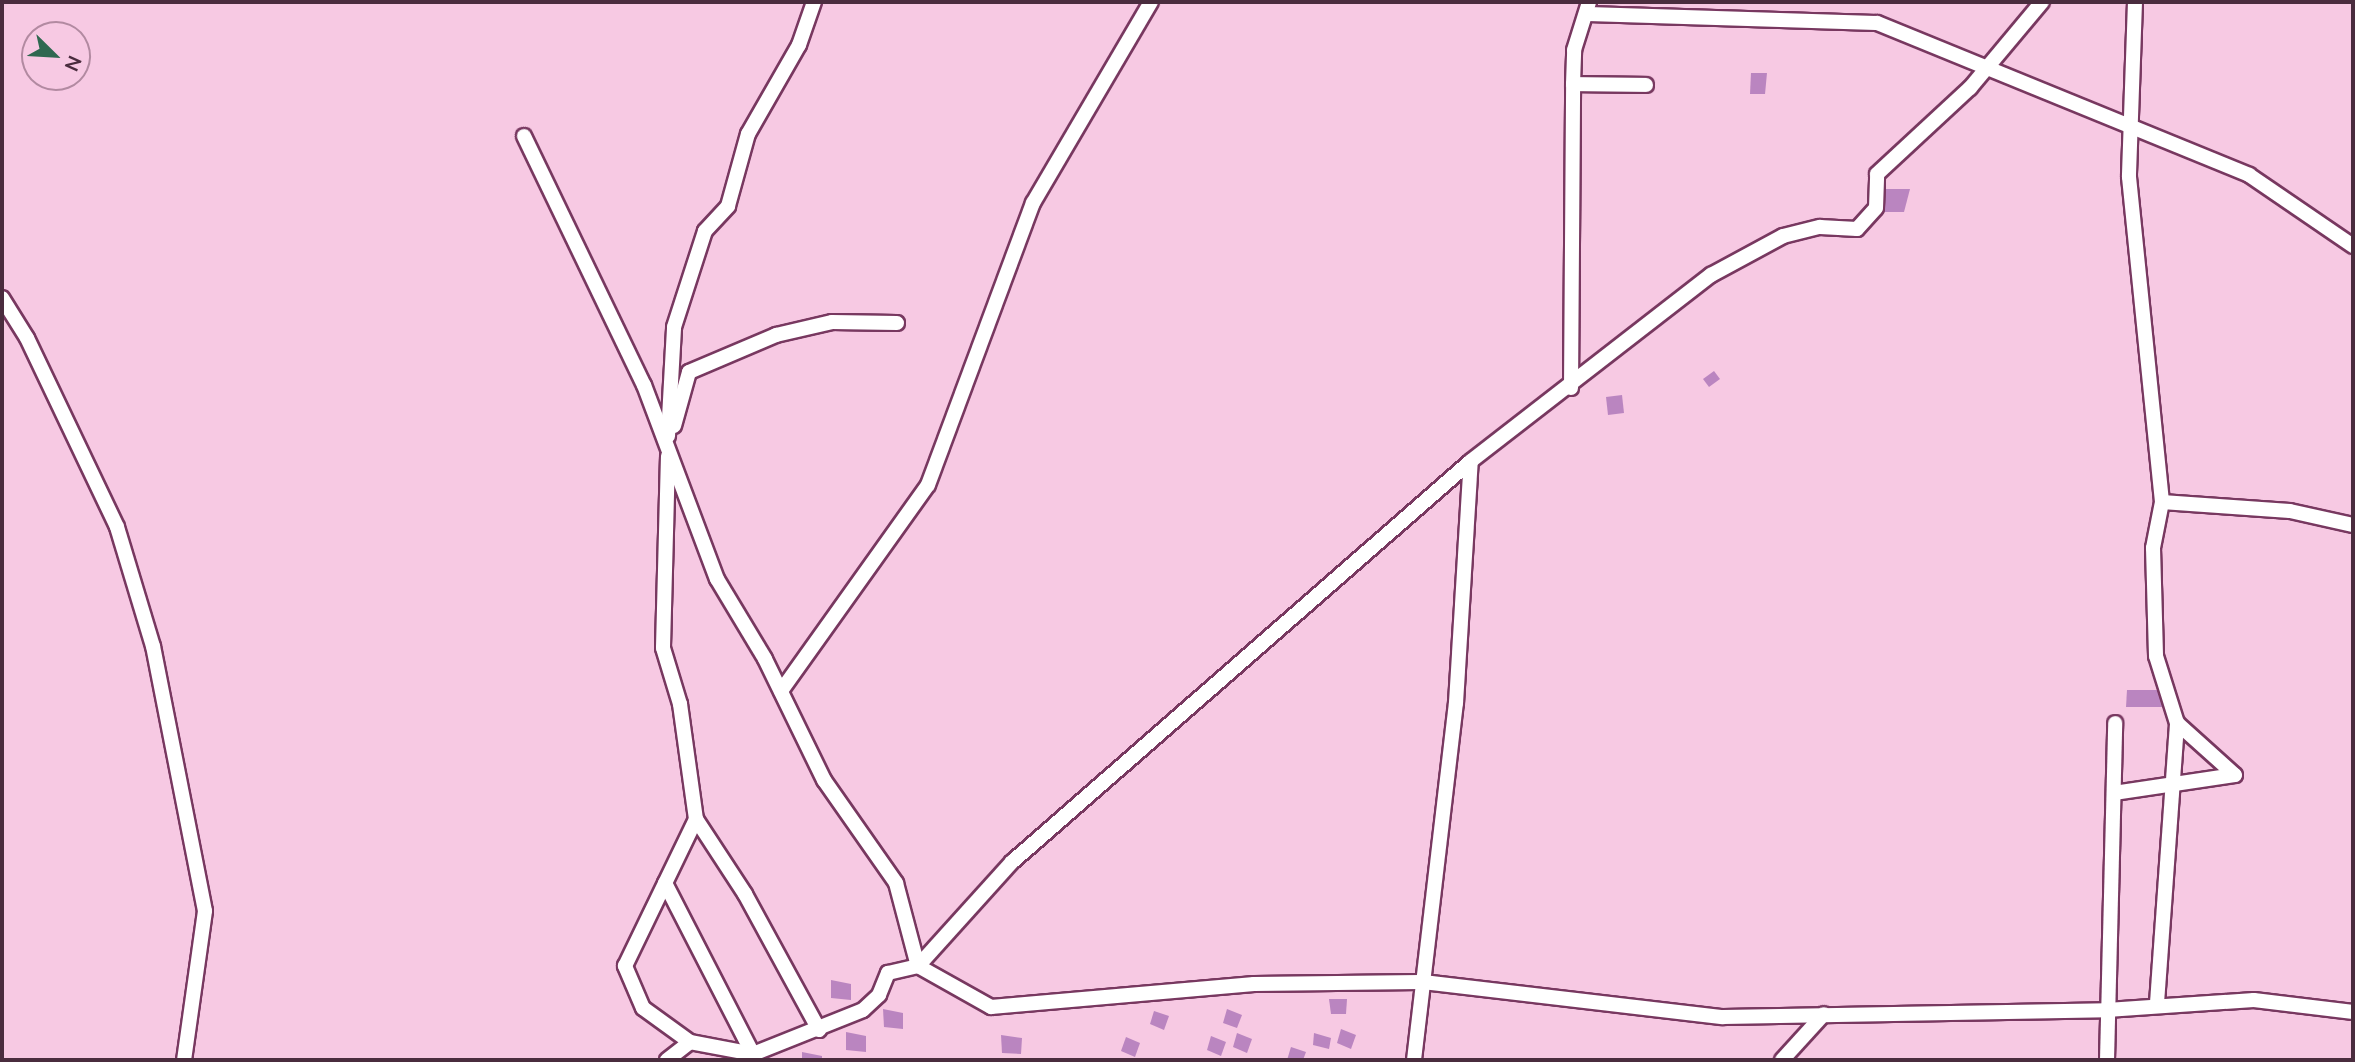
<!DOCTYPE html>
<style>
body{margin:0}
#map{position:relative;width:2355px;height:1062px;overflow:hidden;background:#f7c9e3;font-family:Mulish,sans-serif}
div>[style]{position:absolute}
.building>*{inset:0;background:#ba85c0}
.roads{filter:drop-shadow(2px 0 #783860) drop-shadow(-2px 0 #783860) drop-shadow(0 2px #783860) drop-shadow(0 -2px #783860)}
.minor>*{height:14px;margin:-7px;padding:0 7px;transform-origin:7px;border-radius:7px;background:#fff}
span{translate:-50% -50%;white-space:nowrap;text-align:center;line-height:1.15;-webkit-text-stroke:6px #f7c9e3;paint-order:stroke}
.frame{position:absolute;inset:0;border:4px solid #4a2c3e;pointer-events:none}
.north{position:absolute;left:21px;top:21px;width:70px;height:70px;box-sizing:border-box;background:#f7c9e3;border:2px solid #b28aa1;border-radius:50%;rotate:114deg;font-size:19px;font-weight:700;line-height:28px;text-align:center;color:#4a2c3e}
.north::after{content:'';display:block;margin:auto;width:24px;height:32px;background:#2f6850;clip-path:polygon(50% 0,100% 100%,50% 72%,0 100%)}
</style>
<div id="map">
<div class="building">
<div style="clip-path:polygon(1751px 73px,1767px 73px,1765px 94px,1750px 94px)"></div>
<div style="clip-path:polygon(1881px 189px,1910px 189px,1904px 212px,1882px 212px)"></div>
<div style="clip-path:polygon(1714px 371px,1720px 379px,1709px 387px,1703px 379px)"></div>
<div style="clip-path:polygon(1622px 395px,1624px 413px,1608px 415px,1606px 397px)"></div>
<div style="clip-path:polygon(2127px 690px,2160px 690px,2172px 707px,2126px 707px)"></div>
<div style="clip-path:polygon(831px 980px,851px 984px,851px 1000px,831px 998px)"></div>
<div style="clip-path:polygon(1329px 999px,1347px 999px,1346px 1014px,1331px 1014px)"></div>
<div style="clip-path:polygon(883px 1009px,903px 1013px,903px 1029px,884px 1027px)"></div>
<div style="clip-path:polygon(1227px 1009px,1242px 1015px,1237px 1028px,1223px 1023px)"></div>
<div style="clip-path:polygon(1154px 1011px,1169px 1016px,1164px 1030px,1150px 1024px)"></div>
<div style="clip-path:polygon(1341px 1029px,1356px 1035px,1351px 1049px,1337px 1043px)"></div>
<div style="clip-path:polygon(846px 1032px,866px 1036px,866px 1052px,846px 1050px)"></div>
<div style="clip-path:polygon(1237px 1033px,1252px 1039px,1247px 1053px,1233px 1047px)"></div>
<div style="clip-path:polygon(1314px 1033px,1331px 1038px,1329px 1049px,1313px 1045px)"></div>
<div style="clip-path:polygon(1001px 1035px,1022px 1038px,1021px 1054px,1002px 1053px)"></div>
<div style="clip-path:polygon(1211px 1036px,1226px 1042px,1221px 1056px,1207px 1050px)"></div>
<div style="clip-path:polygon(1126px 1037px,1140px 1043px,1135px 1057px,1121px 1051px)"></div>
<div style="clip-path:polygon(1291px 1047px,1306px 1052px,1303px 1060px,1287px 1060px)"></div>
<div style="clip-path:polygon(802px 1052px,822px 1056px,822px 1060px,802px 1060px)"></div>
</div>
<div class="roads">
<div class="minor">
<div style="left:2135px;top:2px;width:175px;rotate:92deg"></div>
<div style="left:2129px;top:177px;width:327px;rotate:84.2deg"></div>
<div style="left:2162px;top:502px;width:47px;rotate:101.1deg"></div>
<div style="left:2153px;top:548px;width:108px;rotate:88.4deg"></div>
<div style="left:2156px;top:656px;width:70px;rotate:72.6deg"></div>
<div style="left:2177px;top:723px;width:78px;rotate:41.9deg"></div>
<div style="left:1587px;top:14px;width:290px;rotate:1.8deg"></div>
<div style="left:1877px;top:23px;width:402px;rotate:22.2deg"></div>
<div style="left:2249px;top:175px;width:126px;rotate:34.3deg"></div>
<div style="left:1573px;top:84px;width:73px;rotate:0.8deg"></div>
<div style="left:524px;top:136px;width:276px;rotate:64.3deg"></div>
<div style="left:644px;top:385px;width:207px;rotate:69.4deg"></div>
<div style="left:717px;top:579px;width:93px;rotate:59deg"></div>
<div style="left:765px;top:659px;width:135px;rotate:64deg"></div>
<div style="left:824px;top:780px;width:126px;rotate:55deg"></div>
<div style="left:896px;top:883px;width:86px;rotate:75.2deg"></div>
<div style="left:918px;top:966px;width:84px;rotate:29.3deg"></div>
<div style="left:991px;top:1007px;width:264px;rotate:-5deg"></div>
<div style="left:1254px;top:984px;width:169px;rotate:-0.7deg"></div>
<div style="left:1423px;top:982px;width:302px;rotate:6.7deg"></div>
<div style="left:1723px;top:1017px;width:384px;rotate:-1deg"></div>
<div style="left:2107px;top:1010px;width:147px;rotate:-3.9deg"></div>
<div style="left:2254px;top:1000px;width:100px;rotate:6.9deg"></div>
<div style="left:2px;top:298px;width:47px;rotate:58deg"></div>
<div style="left:27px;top:338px;width:209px;rotate:64.5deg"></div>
<div style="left:117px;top:527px;width:124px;rotate:73.2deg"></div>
<div style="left:153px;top:646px;width:270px;rotate:78.9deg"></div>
<div style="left:205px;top:911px;width:150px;rotate:98deg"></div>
<div style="left:1571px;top:388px;width:304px;rotate:-89.6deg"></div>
<div style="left:1573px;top:84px;width:34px;rotate:-88deg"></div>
<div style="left:1574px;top:50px;width:50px;rotate:-72.6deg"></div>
<div style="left:674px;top:426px;width:56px;rotate:-74.5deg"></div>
<div style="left:689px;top:372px;width:95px;rotate:-23deg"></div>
<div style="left:776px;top:335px;width:57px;rotate:-13.1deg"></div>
<div style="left:832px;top:322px;width:65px;rotate:0.9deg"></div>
<div style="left:668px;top:436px;width:109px;rotate:-86.8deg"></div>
<div style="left:674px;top:327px;width:101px;rotate:-72.1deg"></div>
<div style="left:705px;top:231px;width:34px;rotate:-47deg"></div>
<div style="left:728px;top:206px;width:75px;rotate:-74.5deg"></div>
<div style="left:748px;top:134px;width:103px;rotate:-60.2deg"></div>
<div style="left:799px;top:45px;width:46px;rotate:-70.8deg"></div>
<div style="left:668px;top:456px;width:192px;rotate:91.5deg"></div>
<div style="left:663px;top:648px;width:59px;rotate:73.1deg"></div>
<div style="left:680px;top:704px;width:116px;rotate:82.1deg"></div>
<div style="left:696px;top:819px;width:90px;rotate:56.8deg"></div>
<div style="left:745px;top:894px;width:155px;rotate:61.4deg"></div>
<div style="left:2162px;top:502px;width:128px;rotate:4deg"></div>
<div style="left:2290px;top:511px;width:65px;rotate:12.5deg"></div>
<div style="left:781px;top:691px;width:253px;rotate:-54.5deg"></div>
<div style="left:928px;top:485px;width:301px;rotate:-69.6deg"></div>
<div style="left:1033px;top:203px;width:233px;rotate:-59.6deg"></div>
<div style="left:2114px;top:793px;width:122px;rotate:-8.5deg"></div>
<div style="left:665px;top:883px;width:192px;rotate:62.8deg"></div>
<div style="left:2157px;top:1003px;width:281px;rotate:-85.9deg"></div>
<div style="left:690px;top:1042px;width:58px;rotate:-144.1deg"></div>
<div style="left:643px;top:1008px;width:46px;rotate:-113.2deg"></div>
<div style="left:625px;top:966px;width:163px;rotate:-64.2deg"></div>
<div style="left:667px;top:1060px;width:29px;rotate:-38deg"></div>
<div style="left:690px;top:1042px;width:64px;rotate:10.8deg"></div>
<div style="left:753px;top:1054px;width:118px;rotate:-21.8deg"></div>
<div style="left:863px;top:1010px;width:22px;rotate:-43deg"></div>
<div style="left:879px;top:995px;width:24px;rotate:-68deg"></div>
<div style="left:888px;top:973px;width:31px;rotate:-13deg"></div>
<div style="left:918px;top:966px;width:140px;rotate:-47.9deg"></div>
<div style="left:1012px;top:862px;width:609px;rotate:-41.14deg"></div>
<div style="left:1471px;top:461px;width:304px;rotate:-37.8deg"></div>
<div style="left:1711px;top:275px;width:82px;rotate:-28.4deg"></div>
<div style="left:1783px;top:236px;width:38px;rotate:-14deg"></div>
<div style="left:1820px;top:227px;width:37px;rotate:3deg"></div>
<div style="left:1857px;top:229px;width:28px;rotate:-48deg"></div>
<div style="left:1876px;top:208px;width:34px;rotate:-88deg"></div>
<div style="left:1877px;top:174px;width:127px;rotate:-42.8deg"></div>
<div style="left:1970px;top:88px;width:112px;rotate:-50.1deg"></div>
<div style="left:1414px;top:1060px;width:359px;rotate:-83.3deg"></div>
<div style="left:1456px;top:703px;width:242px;rotate:-86.5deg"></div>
<div style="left:1782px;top:1060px;width:62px;rotate:-47.6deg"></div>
<div style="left:2107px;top:1060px;width:337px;rotate:-88.6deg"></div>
</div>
</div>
<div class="frame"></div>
<div class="north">N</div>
</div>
